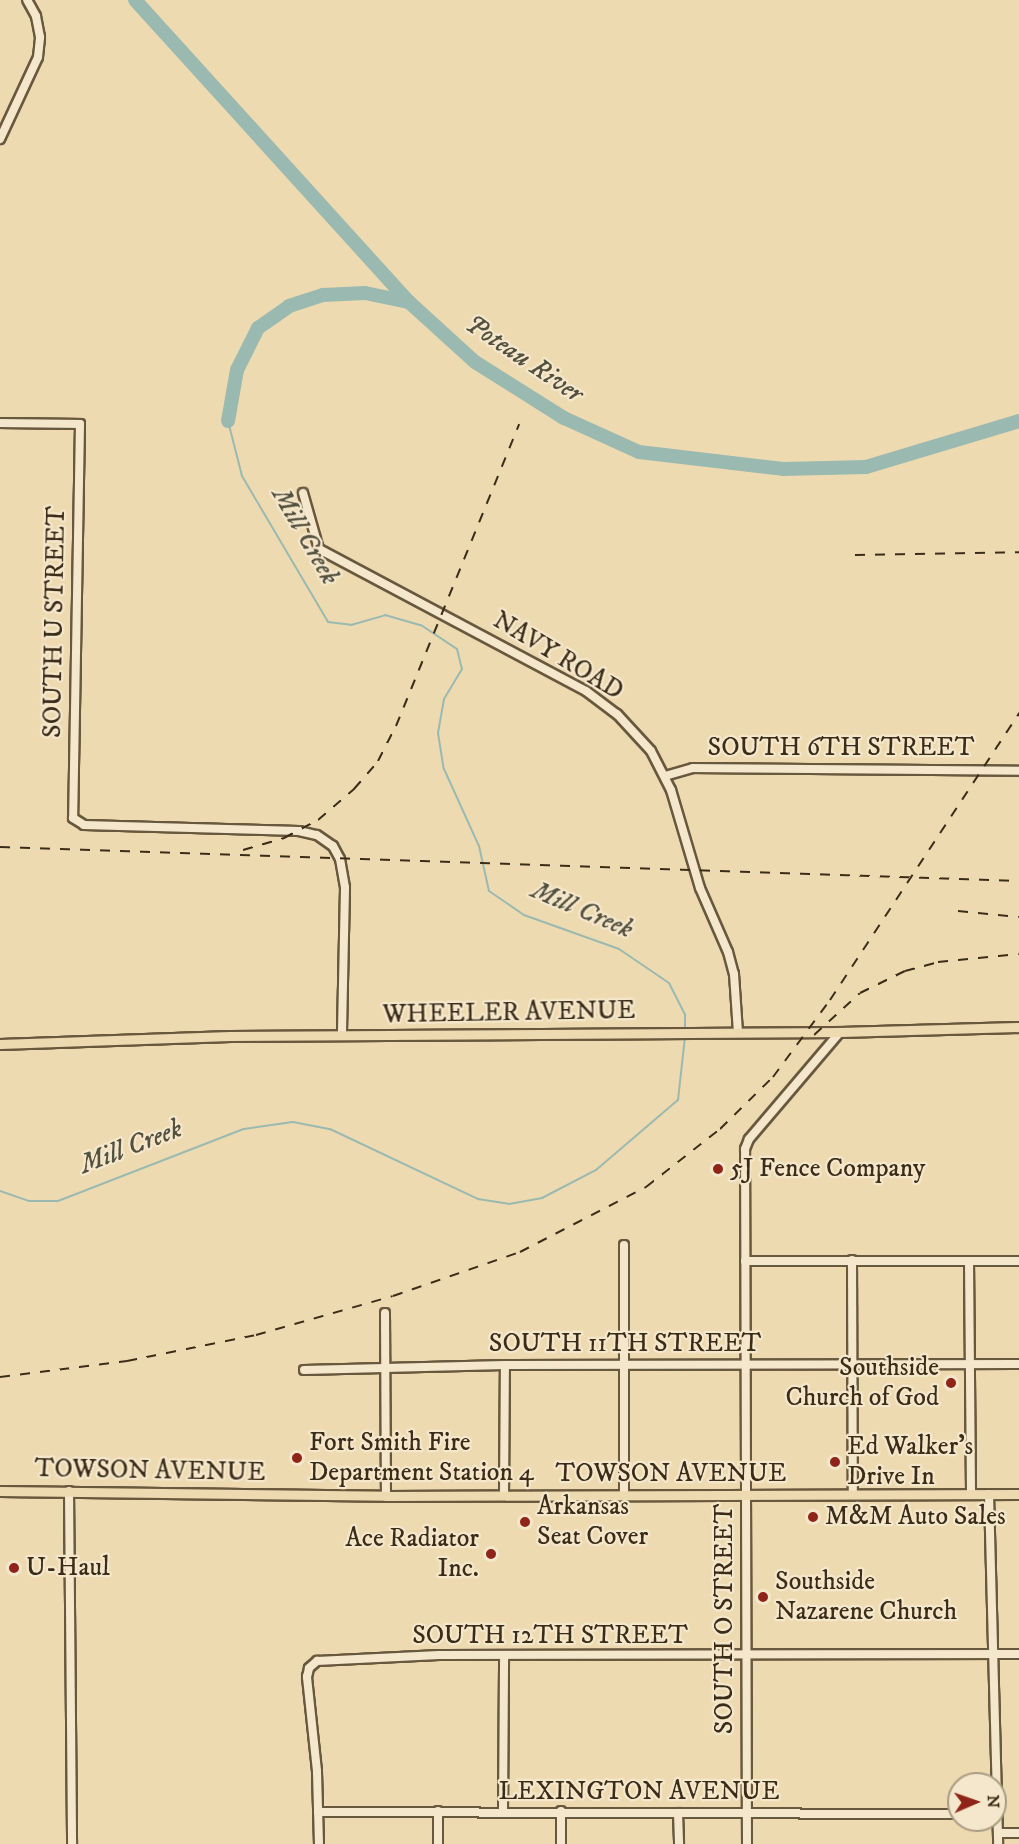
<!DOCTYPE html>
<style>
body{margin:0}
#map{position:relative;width:1019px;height:1844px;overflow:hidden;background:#eedab0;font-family:"IM FELL DW Pica",serif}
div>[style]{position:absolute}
.stream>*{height:2px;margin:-1px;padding:0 1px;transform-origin:1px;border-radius:1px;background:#9abab1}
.river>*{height:14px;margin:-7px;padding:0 7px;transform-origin:7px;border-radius:7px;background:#9abab1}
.roads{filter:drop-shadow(2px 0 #68583e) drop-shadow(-2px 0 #68583e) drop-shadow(0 2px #68583e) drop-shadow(0 -2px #68583e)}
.minor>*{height:8px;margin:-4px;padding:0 4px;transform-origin:4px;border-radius:4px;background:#f4e7cc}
.major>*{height:9px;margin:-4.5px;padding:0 4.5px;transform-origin:4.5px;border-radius:4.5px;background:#eedab0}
.rail>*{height:2px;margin-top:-1px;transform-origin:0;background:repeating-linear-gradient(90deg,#3b2c18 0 10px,transparent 0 20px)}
.dots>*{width:16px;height:16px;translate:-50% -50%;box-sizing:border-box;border:3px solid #f4e7cc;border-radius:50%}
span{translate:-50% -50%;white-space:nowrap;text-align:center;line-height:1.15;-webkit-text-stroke:4.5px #f4e7cc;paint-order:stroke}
.street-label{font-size:26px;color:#3b2c18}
.poi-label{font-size:26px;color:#3b2c18}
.left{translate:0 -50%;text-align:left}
.right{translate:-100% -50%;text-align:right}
.water-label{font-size:27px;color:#53503e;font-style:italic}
.north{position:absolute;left:947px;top:1772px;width:60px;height:60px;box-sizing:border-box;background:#f4e7cc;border:2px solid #aa9c84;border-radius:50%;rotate:88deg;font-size:16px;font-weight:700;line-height:24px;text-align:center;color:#3b2c18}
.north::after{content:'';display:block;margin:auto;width:21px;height:27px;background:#8f2418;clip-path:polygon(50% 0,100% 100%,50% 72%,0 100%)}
</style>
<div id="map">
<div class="stream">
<div style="left:228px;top:421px;width:57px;rotate:75.7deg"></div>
<div style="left:242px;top:476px;width:169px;rotate:59.5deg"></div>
<div style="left:328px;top:622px;width:23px;rotate:7deg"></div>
<div style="left:351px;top:625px;width:35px;rotate:-16deg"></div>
<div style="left:385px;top:615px;width:37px;rotate:16deg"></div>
<div style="left:421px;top:625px;width:43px;rotate:33.7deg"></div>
<div style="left:457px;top:649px;width:21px;rotate:76deg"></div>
<div style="left:462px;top:669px;width:35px;rotate:121deg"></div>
<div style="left:444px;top:699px;width:35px;rotate:100deg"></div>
<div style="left:438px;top:733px;width:36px;rotate:81deg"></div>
<div style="left:444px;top:769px;width:85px;rotate:65.6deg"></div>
<div style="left:479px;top:846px;width:46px;rotate:77.5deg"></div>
<div style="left:489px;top:891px;width:42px;rotate:34.4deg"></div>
<div style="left:524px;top:915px;width:101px;rotate:19.7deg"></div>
<div style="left:619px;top:949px;width:60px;rotate:34.2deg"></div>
<div style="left:669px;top:983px;width:35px;rotate:63deg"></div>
<div style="left:685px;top:1014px;width:18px;rotate:90deg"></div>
<div style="left:0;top:1191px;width:31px;rotate:19deg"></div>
<div style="left:29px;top:1201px;width:29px"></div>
<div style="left:58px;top:1201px;width:199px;rotate:-21.2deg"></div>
<div style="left:244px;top:1129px;width:49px;rotate:-8.1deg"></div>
<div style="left:293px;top:1122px;width:38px;rotate:11deg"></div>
<div style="left:330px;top:1129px;width:164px;rotate:25.3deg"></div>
<div style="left:478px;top:1199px;width:31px;rotate:9deg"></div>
<div style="left:509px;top:1204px;width:34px;rotate:-10deg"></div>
<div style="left:542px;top:1198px;width:61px;rotate:-27.4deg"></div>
<div style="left:596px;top:1170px;width:108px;rotate:-40.5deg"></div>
<div style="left:678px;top:1100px;width:63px;rotate:-83.7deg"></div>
</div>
<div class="river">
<div style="left:135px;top:0;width:408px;rotate:47.8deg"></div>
<div style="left:409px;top:302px;width:89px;rotate:42.3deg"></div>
<div style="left:475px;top:362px;width:105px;rotate:32.2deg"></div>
<div style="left:564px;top:418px;width:82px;rotate:24.4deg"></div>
<div style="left:639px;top:452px;width:145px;rotate:6.7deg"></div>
<div style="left:783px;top:469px;width:83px;rotate:-1.4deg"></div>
<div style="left:866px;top:467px;width:160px;rotate:-16.7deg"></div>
<div style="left:228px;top:421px;width:52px;rotate:-80deg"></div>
<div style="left:237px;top:370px;width:47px;rotate:-63.4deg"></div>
<div style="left:258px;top:328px;width:38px;rotate:-35deg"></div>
<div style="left:289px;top:306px;width:36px;rotate:-18deg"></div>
<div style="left:323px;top:295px;width:42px;rotate:-2.7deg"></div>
<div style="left:365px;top:293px;width:45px;rotate:11.6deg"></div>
</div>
<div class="roads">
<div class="minor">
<div style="left:0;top:139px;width:90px;rotate:-65.1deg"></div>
<div style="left:38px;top:57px;width:20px;rotate:-84deg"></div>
<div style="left:40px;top:37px;width:21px;rotate:-101deg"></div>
<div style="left:36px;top:16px;width:18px;rotate:-119deg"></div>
<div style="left:0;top:423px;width:80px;rotate:0.7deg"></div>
<div style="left:80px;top:424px;width:394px;rotate:91deg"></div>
<div style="left:73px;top:818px;width:13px;rotate:32deg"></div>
<div style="left:84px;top:825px;width:215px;rotate:1.6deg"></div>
<div style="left:299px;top:831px;width:18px;rotate:13deg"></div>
<div style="left:317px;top:835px;width:19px;rotate:35deg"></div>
<div style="left:333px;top:846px;width:15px;rotate:62deg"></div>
<div style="left:340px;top:859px;width:29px;rotate:80deg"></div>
<div style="left:345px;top:888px;width:148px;rotate:91.2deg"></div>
<div style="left:303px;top:493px;width:58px;rotate:74.1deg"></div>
<div style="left:319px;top:549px;width:302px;rotate:28deg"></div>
<div style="left:586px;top:691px;width:39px;rotate:37deg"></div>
<div style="left:617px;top:714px;width:50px;rotate:47.4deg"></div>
<div style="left:651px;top:751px;width:44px;rotate:62.9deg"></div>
<div style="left:671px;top:790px;width:102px;rotate:73.5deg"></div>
<div style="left:700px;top:888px;width:70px;rotate:66.4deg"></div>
<div style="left:728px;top:952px;width:23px;rotate:75deg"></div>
<div style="left:734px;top:974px;width:58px;rotate:86.1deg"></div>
<div style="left:665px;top:776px;width:29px;rotate:-16deg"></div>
<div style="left:693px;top:768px;width:326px;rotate:0.5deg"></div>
<div style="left:624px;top:1245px;width:250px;rotate:90deg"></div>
<div style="left:852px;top:1260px;width:234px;rotate:89.8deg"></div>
<div style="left:745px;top:1261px;width:274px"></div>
<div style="left:969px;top:1261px;width:233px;rotate:89.5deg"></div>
<div style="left:385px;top:1313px;width:183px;rotate:89.7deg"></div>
<div style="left:304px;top:1370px;width:201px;rotate:-1.4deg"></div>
<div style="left:505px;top:1365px;width:514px;rotate:-0.11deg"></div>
<div style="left:69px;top:1491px;width:353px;rotate:89.5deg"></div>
<div style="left:989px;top:1494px;width:350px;rotate:88.5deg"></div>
<div style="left:504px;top:1496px;width:131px;rotate:-89.6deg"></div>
<div style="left:438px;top:1811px;width:33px;rotate:90deg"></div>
<div style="left:503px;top:1811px;width:154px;rotate:-89.6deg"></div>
<div style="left:561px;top:1811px;width:33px;rotate:90deg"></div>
<div style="left:318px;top:1812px;width:641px;rotate:0.18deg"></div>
<div style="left:678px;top:1813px;width:31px;rotate:88deg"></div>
<div style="left:998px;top:1833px;width:21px"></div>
<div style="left:319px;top:1844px;width:73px;rotate:-91.6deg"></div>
<div style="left:317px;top:1771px;width:95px;rotate:-96.1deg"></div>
<div style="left:307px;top:1677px;width:9px;rotate:-77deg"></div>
<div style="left:309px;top:1668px;width:11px;rotate:-41deg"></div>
<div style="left:317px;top:1661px;width:122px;rotate:-2.8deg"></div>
<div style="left:439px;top:1655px;width:580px;rotate:-0.1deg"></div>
<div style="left:747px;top:1844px;width:695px;rotate:-90.16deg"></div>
<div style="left:745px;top:1149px;width:11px;rotate:-68deg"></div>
<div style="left:749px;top:1139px;width:140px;rotate:-49.6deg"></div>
</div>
<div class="major">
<div style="left:0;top:1044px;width:230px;rotate:-2deg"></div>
<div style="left:230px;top:1036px;width:610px;rotate:-0.38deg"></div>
<div style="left:840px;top:1032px;width:179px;rotate:-1.6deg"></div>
<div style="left:0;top:1491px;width:386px;rotate:0.7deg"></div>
<div style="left:386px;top:1496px;width:633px;rotate:-0.18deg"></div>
</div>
</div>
<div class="rail">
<div style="left:855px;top:555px;width:164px;rotate:-1deg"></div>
<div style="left:0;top:847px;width:1020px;rotate:1.91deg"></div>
<div style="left:243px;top:850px;width:43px;rotate:-16.3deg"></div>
<div style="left:284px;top:838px;width:38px;rotate:-28deg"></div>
<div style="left:318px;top:820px;width:48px;rotate:-40.7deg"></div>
<div style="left:354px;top:789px;width:37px;rotate:-49deg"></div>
<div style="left:378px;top:761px;width:39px;rotate:-63deg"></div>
<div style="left:396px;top:726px;width:326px;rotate:-67.8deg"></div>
<div style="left:958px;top:911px;width:61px;rotate:5.6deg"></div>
<div style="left:814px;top:1035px;width:62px;rotate:-42.4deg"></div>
<div style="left:860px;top:993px;width:50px;rotate:-26.1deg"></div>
<div style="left:905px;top:971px;width:34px;rotate:-15deg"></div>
<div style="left:938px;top:962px;width:81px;rotate:-5.6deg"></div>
<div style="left:0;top:1377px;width:128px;rotate:-7.2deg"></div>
<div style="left:127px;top:1361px;width:132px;rotate:-11.4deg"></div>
<div style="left:256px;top:1335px;width:142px;rotate:-15.9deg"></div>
<div style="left:393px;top:1296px;width:134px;rotate:-19.1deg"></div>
<div style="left:520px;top:1252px;width:142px;rotate:-27.3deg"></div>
<div style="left:646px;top:1187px;width:94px;rotate:-38.1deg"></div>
<div style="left:720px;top:1129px;width:74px;rotate:-44.5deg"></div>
<div style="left:773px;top:1077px;width:96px;rotate:-53.5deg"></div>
<div style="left:830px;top:1000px;width:344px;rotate:-56.6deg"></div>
</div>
<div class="dots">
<div style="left:718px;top:1169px;background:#8f2418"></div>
<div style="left:951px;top:1383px;background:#8f2418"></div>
<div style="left:297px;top:1458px;background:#8f2418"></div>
<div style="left:835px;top:1462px;background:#8f2418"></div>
<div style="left:813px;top:1517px;background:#8f2418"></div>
<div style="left:525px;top:1522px;background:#8f2418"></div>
<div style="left:491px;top:1554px;background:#8f2418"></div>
<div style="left:14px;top:1568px;background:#8f2418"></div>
<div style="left:763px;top:1597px;background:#8f2418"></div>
</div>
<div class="street-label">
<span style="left:55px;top:622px;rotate:-89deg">SOUTH U STREET</span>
<span style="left:558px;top:656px;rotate:31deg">NAVY ROAD</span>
<span style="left:841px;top:748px">SOUTH 6TH STREET</span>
<span style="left:509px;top:1013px;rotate:-1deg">WHEELER AVENUE</span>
<span style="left:625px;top:1344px">SOUTH 11TH STREET</span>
<span style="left:150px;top:1471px;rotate:1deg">TOWSON AVENUE</span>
<span style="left:671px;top:1474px">TOWSON AVENUE</span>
<span style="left:725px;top:1619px;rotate:-90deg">SOUTH O STREET</span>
<span style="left:550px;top:1636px">SOUTH 12TH STREET</span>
<span style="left:639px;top:1792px">LEXINGTON AVENUE</span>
</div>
<div class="poi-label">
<span class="left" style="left:730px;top:1169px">5J Fence Company</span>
<span class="right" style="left:939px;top:1383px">Southside<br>Church of God</span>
<span class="left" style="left:309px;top:1458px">Fort Smith Fire<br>Department Station 4</span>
<span class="left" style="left:847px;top:1462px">Ed Walker's<br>Drive In</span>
<span class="left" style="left:537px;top:1522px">Arkansas<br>Seat Cover</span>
<span class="left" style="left:825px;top:1517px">M&amp;M Auto Sales</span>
<span class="right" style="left:479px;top:1554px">Ace Radiator<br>Inc.</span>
<span class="left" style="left:26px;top:1568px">U-Haul</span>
<span class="left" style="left:775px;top:1597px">Southside<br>Nazarene Church</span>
</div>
<div class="water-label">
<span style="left:524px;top:359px;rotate:34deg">Poteau River</span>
<span style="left:305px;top:536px;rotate:60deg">Mill Creek</span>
<span style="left:582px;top:910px;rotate:23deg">Mill Creek</span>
<span style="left:131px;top:1147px;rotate:-21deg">Mill Creek</span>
</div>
<div class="north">N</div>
</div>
